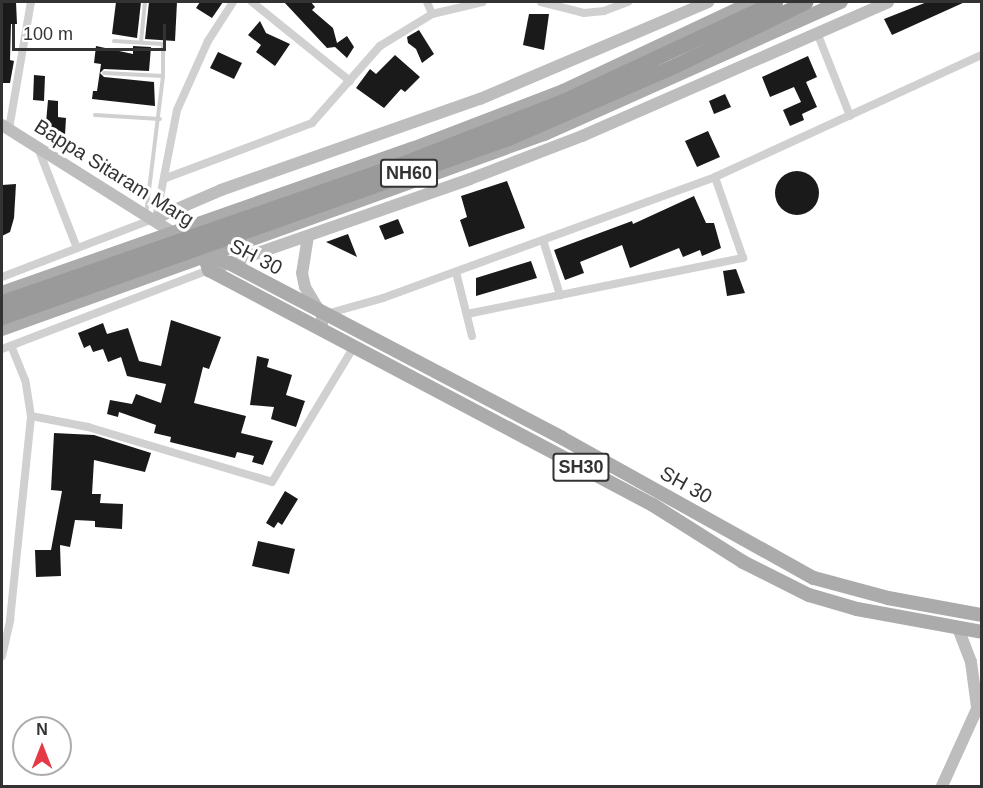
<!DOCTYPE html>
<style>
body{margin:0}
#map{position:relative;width:983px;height:788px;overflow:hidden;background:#fff;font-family:Helvetica,sans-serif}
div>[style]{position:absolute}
.building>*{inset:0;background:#1a1a1a}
.round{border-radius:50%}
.lane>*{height:4px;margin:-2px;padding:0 2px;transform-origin:2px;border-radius:2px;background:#d0d0d0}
.street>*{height:8px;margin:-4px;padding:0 4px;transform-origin:4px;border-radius:4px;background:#d0d0d0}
.secondary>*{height:12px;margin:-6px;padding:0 6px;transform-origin:6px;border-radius:6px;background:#bdbdbd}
.primary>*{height:14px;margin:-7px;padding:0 7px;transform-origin:7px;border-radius:7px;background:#ababab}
.highway-bridge>*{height:15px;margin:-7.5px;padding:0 7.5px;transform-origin:7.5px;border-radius:7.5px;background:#9a9a9a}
span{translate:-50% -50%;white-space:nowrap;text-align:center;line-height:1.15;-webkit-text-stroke:6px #fff;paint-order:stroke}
.shield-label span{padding:2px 4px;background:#fff;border:2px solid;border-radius:4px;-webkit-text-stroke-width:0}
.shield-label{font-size:18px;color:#333;font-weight:700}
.street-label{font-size:20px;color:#333}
.frame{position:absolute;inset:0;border:3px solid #333;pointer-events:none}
.north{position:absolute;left:12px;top:716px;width:60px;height:60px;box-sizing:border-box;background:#fff;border:2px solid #adadad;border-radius:50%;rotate:0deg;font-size:16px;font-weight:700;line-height:24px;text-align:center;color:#333}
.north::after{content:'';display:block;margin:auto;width:21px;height:27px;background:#e63946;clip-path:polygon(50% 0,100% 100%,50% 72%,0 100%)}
.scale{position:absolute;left:12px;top:24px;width:154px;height:27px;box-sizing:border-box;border:3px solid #333;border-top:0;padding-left:8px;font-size:18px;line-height:21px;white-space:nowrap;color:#333;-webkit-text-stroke:4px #fff;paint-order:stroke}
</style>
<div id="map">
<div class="building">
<div style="clip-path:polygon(2px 2px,16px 2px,17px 24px,11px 24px,10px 60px,14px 61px,10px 83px,2px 83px)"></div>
<div style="clip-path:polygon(116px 2px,141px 2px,137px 38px,112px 34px)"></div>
<div style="clip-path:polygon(149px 2px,177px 2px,175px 41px,145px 39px)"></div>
<div style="clip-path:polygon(200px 2px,223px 2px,212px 18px,196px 8px)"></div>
<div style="clip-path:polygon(284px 2px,311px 2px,315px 7px,312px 10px,333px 28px,337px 43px,347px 36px,354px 47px,347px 58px,335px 47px,327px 48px)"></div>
<div style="clip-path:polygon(927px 2px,965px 2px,892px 35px,884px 19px)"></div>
<div style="clip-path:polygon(529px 14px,549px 14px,544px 50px,523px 45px)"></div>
<div style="clip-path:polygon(260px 21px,266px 33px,290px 44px,275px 66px,256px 52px,261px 45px,248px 35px)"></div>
<div style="clip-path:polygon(419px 30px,434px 54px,422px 63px,416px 49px,408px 43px,407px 37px)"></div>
<div style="clip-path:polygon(96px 46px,133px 54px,133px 46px,151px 47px,149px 71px,104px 69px,100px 73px,104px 77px,154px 82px,155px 106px,92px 99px,93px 91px,97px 91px,101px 64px,94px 63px)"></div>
<div style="clip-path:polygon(218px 52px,242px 63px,234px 79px,210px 68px)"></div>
<div style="clip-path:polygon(395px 55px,420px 77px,405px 92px,401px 89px,384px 108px,356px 88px,370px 69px,376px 74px)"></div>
<div style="clip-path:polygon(808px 56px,817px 77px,806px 82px,817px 107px,802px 114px,804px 120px,790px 126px,783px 110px,801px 102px,794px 87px,770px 97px,762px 77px)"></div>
<div style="clip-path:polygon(34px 75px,45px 76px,44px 101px,33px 100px)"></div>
<div style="clip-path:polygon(725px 94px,731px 107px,714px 114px,709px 101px)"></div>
<div style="clip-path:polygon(48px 100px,58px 101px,58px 117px,66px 118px,65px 135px,45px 134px)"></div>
<div style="clip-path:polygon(708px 131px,720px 157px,697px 167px,685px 141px)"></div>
<div class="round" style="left:775px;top:171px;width:44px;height:44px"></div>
<div style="clip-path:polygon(507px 181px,525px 228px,469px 247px,460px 220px,467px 217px,461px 196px)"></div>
<div style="clip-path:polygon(16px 184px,14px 218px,10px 232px,2px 236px,2px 185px)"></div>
<div style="clip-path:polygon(694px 196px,706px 223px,714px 223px,721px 248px,702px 256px,700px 250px,683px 257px,679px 248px,630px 268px,622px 245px,580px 262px,584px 273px,565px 280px,554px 250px,632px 221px,633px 224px)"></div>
<div style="clip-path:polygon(398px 219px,404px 233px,385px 240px,379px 226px)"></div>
<div style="clip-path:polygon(348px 234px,357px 257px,326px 242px)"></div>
<div style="clip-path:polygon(531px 261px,537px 278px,476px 296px,476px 278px)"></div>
<div style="clip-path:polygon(736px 269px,745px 293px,727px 296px,723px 271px)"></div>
<div style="clip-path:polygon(171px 320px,221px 337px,209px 369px,203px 367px,194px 403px,246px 416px,241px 433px,273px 441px,263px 465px,252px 462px,254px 456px,237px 452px,235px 458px,170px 442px,171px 437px,154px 433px,156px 425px,119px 412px,118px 417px,107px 414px,110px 400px,132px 404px,136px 394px,161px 403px,166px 384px,127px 376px,121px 357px,108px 362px,103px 349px,93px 352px,90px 345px,84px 348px,78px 333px,103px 323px,107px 334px,128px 328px,139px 361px,161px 366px)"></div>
<div style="clip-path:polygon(257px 356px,269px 359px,267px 367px,292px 375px,286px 395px,305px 401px,296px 427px,271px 419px,274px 407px,250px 405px)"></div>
<div style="clip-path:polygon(54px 433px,94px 435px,151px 453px,145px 472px,94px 460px,92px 494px,101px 494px,100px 503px,123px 504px,122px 529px,95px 527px,95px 521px,75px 520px,70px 547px,60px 545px,61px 576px,36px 577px,35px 550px,51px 550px,62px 491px,51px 490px)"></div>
<div style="clip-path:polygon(285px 491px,298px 499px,282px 525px,278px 522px,274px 528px,266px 523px)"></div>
<div style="clip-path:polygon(258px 541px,295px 549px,289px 574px,252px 566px)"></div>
</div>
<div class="lane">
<div style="left:114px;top:41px;width:49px;rotate:3.5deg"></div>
<div style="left:163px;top:44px;width:32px;rotate:90deg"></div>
<div style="left:141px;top:42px;width:40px;rotate:-84.3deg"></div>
<div style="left:104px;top:73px;width:59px;rotate:2.9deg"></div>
<div style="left:163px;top:76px;width:139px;rotate:97deg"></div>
<div style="left:95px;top:115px;width:65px;rotate:3.5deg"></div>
</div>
<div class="street">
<div style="left:252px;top:2px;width:126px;rotate:38.9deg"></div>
<div style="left:427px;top:2px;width:13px;rotate:67deg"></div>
<div style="left:432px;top:14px;width:52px;rotate:-13.2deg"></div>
<div style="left:541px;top:2px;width:44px;rotate:14.3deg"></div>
<div style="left:584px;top:13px;width:20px;rotate:-6deg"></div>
<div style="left:604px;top:11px;width:26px;rotate:-21deg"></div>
<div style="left:818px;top:35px;width:87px;rotate:68.4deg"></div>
<div style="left:9px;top:129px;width:129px;rotate:-80.2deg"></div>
<div style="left:38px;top:148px;width:107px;rotate:68.7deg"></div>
<div style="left:166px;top:178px;width:156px;rotate:-20.6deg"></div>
<div style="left:312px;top:123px;width:103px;rotate:-48.6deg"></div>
<div style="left:380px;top:46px;width:61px;rotate:-31.6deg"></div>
<div style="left:543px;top:240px;width:58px;rotate:72.8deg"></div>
<div style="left:456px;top:272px;width:66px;rotate:76deg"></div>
<div style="left:2px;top:277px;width:165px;rotate:-21deg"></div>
<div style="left:156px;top:218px;width:110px;rotate:-79deg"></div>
<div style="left:177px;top:110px;width:76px;rotate:-65.8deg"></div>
<div style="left:208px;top:41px;width:46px;rotate:-57.3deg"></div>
<div style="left:326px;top:314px;width:59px;rotate:-15.7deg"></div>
<div style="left:383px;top:298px;width:353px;rotate:-20deg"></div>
<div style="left:715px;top:177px;width:294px;rotate:-24.6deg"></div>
<div style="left:467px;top:314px;width:282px;rotate:-11.5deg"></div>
<div style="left:743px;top:258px;width:86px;rotate:-109.1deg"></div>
<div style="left:2px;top:349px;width:222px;rotate:-20.9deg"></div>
<div style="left:31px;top:416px;width:58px;rotate:10.9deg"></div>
<div style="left:88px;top:427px;width:192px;rotate:16.6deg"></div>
<div style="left:272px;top:482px;width:160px;rotate:-58.8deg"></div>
<div style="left:2px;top:656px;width:37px;rotate:-77deg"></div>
<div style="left:10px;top:620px;width:205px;rotate:-84.1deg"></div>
<div style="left:31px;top:416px;width:36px;rotate:-99deg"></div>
<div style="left:25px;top:380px;width:37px;rotate:-112deg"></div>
</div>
<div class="secondary">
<div style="left:2px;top:125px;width:210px;rotate:32.2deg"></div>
<div style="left:156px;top:218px;width:71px;rotate:-23.3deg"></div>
<div style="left:221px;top:190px;width:275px;rotate:-19.4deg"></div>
<div style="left:480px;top:99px;width:248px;rotate:-23deg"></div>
<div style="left:308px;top:236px;width:37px;rotate:99deg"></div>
<div style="left:302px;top:273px;width:14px;rotate:78deg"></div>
<div style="left:305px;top:287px;width:33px;rotate:59deg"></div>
<div style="left:322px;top:315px;width:13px;rotate:90deg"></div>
<div style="left:209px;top:270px;width:276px;rotate:-19.2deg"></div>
<div style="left:470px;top:179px;width:120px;rotate:-21deg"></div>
<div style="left:582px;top:136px;width:334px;rotate:-23.6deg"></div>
<div style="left:958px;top:628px;width:36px;rotate:69deg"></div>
<div style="left:971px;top:662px;width:45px;rotate:82.4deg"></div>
<div style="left:942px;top:786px;width:97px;rotate:-65.6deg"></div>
</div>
<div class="primary">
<div style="left:204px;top:254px;width:17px;rotate:73deg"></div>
<div style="left:209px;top:270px;width:502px;rotate:27.89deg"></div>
<div style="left:653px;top:505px;width:107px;rotate:32.3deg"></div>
<div style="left:743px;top:562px;width:74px;rotate:26.6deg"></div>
<div style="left:809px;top:595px;width:50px;rotate:16.3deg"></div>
<div style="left:857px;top:609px;width:127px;rotate:10.4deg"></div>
<div style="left:204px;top:254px;width:27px;rotate:20deg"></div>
<div style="left:229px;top:263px;width:376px;rotate:27.7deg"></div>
<div style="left:562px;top:438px;width:288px;rotate:29.1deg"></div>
<div style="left:814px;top:578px;width:77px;rotate:15.1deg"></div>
<div style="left:888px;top:598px;width:96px;rotate:10.3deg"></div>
<div style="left:2px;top:293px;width:435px;rotate:-19.4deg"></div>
<div style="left:412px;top:149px;width:162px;rotate:-21deg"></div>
<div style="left:563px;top:91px;width:210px;rotate:-25.1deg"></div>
<div style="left:2px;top:329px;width:576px;rotate:-19.79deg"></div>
<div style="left:544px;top:134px;width:325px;rotate:-24deg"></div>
</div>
<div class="highway-bridge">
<div style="left:2px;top:302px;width:436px;rotate:-19.1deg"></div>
<div style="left:414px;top:159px;width:160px;rotate:-21.3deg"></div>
<div style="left:563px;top:101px;width:234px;rotate:-25deg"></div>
<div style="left:2px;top:317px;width:537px;rotate:-19.48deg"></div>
<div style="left:508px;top:138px;width:183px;rotate:-23.5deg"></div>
<div style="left:676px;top:65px;width:144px;rotate:-26deg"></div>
</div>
<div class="shield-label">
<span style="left:409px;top:173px">NH60</span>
<span style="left:581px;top:467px">SH30</span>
</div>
<div class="street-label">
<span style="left:114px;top:173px;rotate:32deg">Bappa Sitaram Marg</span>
<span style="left:256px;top:257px;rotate:27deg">SH 30</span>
<span style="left:686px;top:485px;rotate:29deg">SH 30</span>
</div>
<div class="frame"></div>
<div class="north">N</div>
<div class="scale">100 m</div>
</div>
